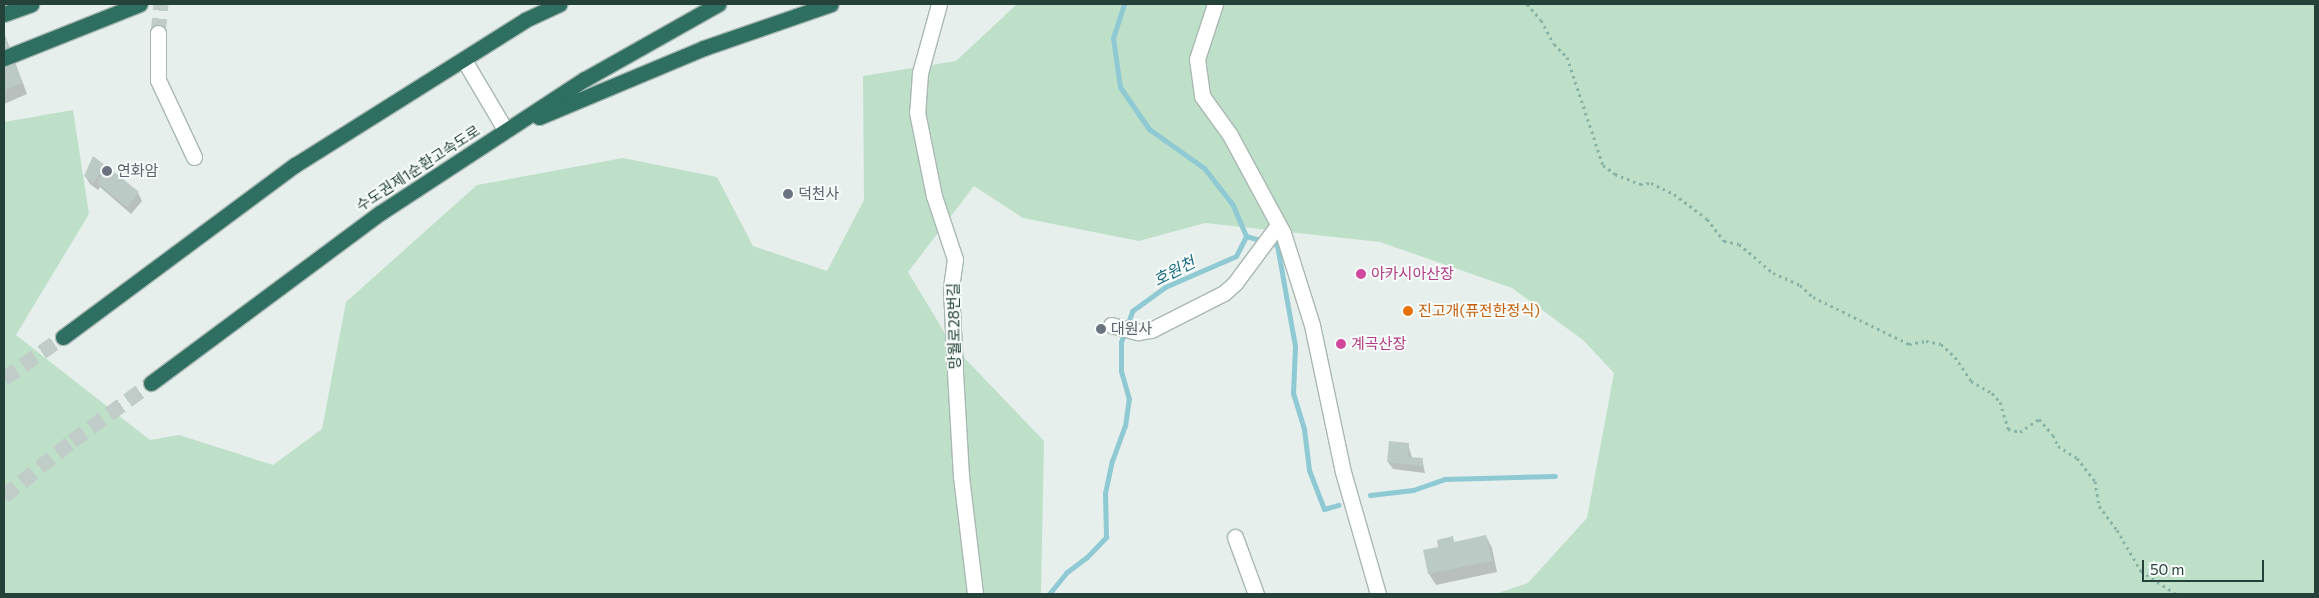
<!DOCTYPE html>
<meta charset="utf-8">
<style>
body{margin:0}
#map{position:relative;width:2319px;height:598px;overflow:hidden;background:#e6efeb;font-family:Commissioner,"Noto Sans KR",sans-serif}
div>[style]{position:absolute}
.green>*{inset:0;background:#bfe0c8}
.shadow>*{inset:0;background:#0003}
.stream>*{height:5px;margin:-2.5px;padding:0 2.5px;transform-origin:2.5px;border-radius:2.5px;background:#8ec9d4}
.building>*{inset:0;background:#bbcac4}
.minor-tunnel>*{height:15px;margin-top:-7.5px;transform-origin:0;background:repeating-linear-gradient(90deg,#bfccc8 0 15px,transparent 0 23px)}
.highway-tunnel>*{height:15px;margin-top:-7.5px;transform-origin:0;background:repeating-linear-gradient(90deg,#bfccc8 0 15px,transparent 0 23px)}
.path>*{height:3px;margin-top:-1.5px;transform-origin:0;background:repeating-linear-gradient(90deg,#86b3a5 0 2.5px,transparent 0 6.5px)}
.roads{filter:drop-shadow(1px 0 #a8b8b2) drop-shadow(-1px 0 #a8b8b2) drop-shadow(0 1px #a8b8b2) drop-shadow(0 -1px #a8b8b2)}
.minor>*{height:15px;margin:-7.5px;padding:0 7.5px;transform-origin:7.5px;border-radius:7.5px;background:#fff}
.highway>*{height:15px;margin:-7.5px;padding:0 7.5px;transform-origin:7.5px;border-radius:7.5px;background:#2f6f62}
.dots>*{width:14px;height:14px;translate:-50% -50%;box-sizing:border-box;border:2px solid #f7fbf9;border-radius:50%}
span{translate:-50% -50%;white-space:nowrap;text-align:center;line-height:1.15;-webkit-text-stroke:4px #f7fbf9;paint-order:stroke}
.street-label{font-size:15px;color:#24423a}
.worship-label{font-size:15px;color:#5b616d}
.left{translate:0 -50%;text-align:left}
.hotel-label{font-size:15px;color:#b23c85}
.food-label{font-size:15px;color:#c56008}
.water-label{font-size:16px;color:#1c6f80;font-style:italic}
.frame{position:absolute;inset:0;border:5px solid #24423a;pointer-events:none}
.scale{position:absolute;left:2142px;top:560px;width:122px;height:22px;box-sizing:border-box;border:2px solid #24423a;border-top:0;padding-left:6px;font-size:15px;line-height:18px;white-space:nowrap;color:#24423a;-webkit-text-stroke:4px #f7fbf9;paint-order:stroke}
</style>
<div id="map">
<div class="green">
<div style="clip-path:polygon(1017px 4px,2315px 4px,2315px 594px,1495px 594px,1528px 583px,1587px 518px,1614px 373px,1583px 340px,1512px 288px,1380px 242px,1205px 223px,1139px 241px,1023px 218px,974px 186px,908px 272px,952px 345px,1044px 441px,1041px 594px,4px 594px,4px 122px,73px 110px,89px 214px,16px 335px,150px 440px,179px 435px,273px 465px,322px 429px,346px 302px,477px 185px,623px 158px,717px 177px,753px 246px,827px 271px,864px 200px,863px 76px,956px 61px)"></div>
</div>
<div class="shadow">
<div style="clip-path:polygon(4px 33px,27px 94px,4px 104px)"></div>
<div style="clip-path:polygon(105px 167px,138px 193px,142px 201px,131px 214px,100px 187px,98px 190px,90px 184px,85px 176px)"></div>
<div style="clip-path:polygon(1408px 444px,1412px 458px,1422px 459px,1425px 473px,1393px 469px,1388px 462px)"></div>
<div style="clip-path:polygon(1486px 536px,1492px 548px,1497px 572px,1436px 585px,1429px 574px,1424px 551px,1440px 548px,1452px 538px,1455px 543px)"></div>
</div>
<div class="stream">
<div style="left:1246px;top:236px;width:32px;rotate:16deg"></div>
<div style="left:1277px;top:245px;width:103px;rotate:79.9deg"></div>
<div style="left:1295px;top:346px;width:47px;rotate:92.4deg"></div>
<div style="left:1293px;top:393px;width:38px;rotate:73deg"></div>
<div style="left:1304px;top:429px;width:41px;rotate:83deg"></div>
<div style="left:1309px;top:470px;width:42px;rotate:69deg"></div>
<div style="left:1324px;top:509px;width:15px;rotate:-16deg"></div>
<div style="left:1370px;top:495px;width:43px;rotate:-6.6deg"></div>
<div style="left:1413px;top:490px;width:34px;rotate:-19deg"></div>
<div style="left:1445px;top:479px;width:110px;rotate:-1.6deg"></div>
<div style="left:1049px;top:594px;width:28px;rotate:-51deg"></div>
<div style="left:1067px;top:572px;width:25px;rotate:-37deg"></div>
<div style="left:1087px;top:557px;width:28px;rotate:-46deg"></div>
<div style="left:1106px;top:537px;width:44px;rotate:-91.3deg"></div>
<div style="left:1105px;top:493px;width:33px;rotate:-78deg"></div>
<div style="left:1112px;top:461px;width:37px;rotate:-70deg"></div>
<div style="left:1125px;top:426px;width:27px;rotate:-82deg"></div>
<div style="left:1129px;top:399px;width:29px;rotate:-106deg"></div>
<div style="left:1121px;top:371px;width:29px;rotate:-90deg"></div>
<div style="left:1121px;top:342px;width:33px;rotate:-70deg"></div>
<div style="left:1132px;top:311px;width:41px;rotate:-36deg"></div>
<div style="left:1165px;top:287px;width:77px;rotate:-23.6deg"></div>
<div style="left:1236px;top:256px;width:22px;rotate:-63deg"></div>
<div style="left:1246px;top:236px;width:34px;rotate:-113deg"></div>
<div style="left:1233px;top:205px;width:47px;rotate:-128.1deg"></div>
<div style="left:1204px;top:168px;width:67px;rotate:-144.7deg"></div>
<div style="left:1149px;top:129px;width:51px;rotate:-124.6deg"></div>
<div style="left:1120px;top:87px;width:49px;rotate:-98.1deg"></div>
<div style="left:1113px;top:38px;width:36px;rotate:-72deg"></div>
</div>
<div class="building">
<div style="clip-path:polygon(4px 32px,22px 83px,4px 90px)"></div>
<div style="clip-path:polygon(93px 156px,106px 166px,93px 183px,84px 176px)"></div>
<div style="clip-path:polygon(109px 168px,139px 192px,127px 207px,96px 182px)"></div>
<div style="clip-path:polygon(1389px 441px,1409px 443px,1408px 457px,1423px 458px,1422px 466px,1387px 462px)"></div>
<div style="clip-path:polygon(1486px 535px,1492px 561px,1428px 574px,1423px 550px,1438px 547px,1437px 540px,1453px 536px,1454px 542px)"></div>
</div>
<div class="minor-tunnel">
<div style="left:158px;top:33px;width:29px;rotate:-84deg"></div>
</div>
<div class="highway-tunnel">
<div style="left:4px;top:378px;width:72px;rotate:-34.8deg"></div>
<div style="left:4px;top:496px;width:87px;rotate:-39deg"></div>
<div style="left:72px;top:441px;width:98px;rotate:-36.3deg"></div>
</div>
<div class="path">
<div style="left:1527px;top:4px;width:21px;rotate:49deg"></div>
<div style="left:1541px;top:20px;width:27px;rotate:62deg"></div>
<div style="left:1554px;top:44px;width:18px;rotate:45deg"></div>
<div style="left:1567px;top:57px;width:114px;rotate:71.6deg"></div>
<div style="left:1603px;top:165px;width:15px;rotate:37deg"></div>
<div style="left:1615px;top:174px;width:27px;rotate:22deg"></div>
<div style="left:1640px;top:184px;width:11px;rotate:-5deg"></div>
<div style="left:1651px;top:183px;width:25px;rotate:26deg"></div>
<div style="left:1674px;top:194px;width:41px;rotate:37.1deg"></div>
<div style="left:1707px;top:219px;width:28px;rotate:52deg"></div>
<div style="left:1724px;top:241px;width:15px;rotate:11deg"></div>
<div style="left:1739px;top:244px;width:45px;rotate:40.5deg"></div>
<div style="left:1773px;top:273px;width:30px;rotate:24deg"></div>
<div style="left:1800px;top:285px;width:18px;rotate:43deg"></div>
<div style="left:1813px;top:297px;width:107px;rotate:26.1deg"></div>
<div style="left:1909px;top:344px;width:17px;rotate:-10deg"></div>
<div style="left:1926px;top:341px;width:15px;rotate:11deg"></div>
<div style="left:1941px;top:344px;width:19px;rotate:43deg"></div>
<div style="left:1955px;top:357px;width:29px;rotate:56deg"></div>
<div style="left:1971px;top:381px;width:24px;rotate:30deg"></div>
<div style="left:1992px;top:393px;width:12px;rotate:48deg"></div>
<div style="left:2000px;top:402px;width:28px;rotate:73deg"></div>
<div style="left:2008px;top:429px;width:12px;rotate:14deg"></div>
<div style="left:2020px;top:432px;width:23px;rotate:-34deg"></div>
<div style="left:2039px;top:419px;width:21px;rotate:49deg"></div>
<div style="left:2053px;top:435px;width:12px;rotate:66deg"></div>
<div style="left:2058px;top:446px;width:22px;rotate:32deg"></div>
<div style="left:2077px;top:458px;width:29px;rotate:52deg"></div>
<div style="left:2095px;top:481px;width:25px;rotate:81deg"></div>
<div style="left:2099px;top:506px;width:30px;rotate:53deg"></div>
<div style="left:2117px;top:530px;width:48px;rotate:59.7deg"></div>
<div style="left:2141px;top:571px;width:42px;rotate:33.3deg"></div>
</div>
<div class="roads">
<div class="minor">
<div style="left:939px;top:4px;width:72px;rotate:105.4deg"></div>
<div style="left:920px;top:73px;width:39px;rotate:94deg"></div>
<div style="left:917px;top:112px;width:86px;rotate:78.6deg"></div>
<div style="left:934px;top:196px;width:66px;rotate:71.6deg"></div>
<div style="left:955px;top:259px;width:30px;rotate:98deg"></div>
<div style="left:951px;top:289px;width:83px;rotate:87.2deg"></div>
<div style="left:955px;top:372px;width:104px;rotate:86.7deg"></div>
<div style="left:961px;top:476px;width:119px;rotate:83.2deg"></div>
<div style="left:1215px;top:4px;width:58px;rotate:108.1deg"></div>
<div style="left:1197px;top:59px;width:37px;rotate:82deg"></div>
<div style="left:1202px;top:96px;width:48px;rotate:54.3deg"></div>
<div style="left:1230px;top:135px;width:111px;rotate:61.6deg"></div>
<div style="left:1283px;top:233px;width:96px;rotate:72.5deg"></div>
<div style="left:1312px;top:325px;width:150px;rotate:78.1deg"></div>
<div style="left:1343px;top:472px;width:127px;rotate:74deg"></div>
<div style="left:158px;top:33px;width:47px;rotate:90deg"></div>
<div style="left:158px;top:80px;width:85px;rotate:64.9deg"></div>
<div style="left:464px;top:60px;width:82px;rotate:59.4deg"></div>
<div style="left:1111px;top:325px;width:28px;rotate:15deg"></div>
<div style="left:1138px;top:332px;width:13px;rotate:-9deg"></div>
<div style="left:1151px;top:330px;width:82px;rotate:-26.9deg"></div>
<div style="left:1224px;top:293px;width:15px;rotate:-42deg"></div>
<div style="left:1235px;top:283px;width:72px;rotate:-53.4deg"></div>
<div style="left:1235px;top:537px;width:61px;rotate:69.8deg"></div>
</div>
<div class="highway">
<div style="left:4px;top:14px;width:29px;rotate:-20deg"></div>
<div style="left:4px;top:58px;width:146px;rotate:-21.7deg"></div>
<div style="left:539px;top:117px;width:179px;rotate:-22.7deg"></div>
<div style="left:704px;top:48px;width:134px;rotate:-19.1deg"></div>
<div style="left:63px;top:337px;width:289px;rotate:-36.6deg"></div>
<div style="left:295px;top:165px;width:272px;rotate:-32.2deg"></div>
<div style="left:525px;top:20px;width:38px;rotate:-25deg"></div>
<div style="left:151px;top:383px;width:285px;rotate:-36.6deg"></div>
<div style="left:380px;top:213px;width:245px;rotate:-33.2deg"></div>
<div style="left:585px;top:79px;width:153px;rotate:-29.4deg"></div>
</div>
</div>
<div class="dots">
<div style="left:107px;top:171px;background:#6b7280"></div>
<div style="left:788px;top:194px;background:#6b7280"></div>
<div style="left:1361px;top:274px;background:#d1479c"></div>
<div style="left:1408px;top:311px;background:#e8710a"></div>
<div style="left:1101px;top:329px;background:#6b7280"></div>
<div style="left:1341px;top:344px;background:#d1479c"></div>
</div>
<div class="street-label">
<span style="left:418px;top:168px;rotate:-33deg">수도권제1순환고속도로</span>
<span style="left:954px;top:326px;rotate:-91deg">망월로28번길</span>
</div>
<div class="worship-label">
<span class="left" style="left:117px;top:171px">연화암</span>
<span class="left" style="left:798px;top:194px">덕천사</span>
<span class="left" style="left:1111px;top:329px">대원사</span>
</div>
<div class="hotel-label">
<span class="left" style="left:1371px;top:274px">아카시아산장</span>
<span class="left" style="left:1351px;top:344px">계곡산장</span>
</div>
<div class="food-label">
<span class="left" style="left:1418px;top:311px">진고개(퓨전한정식)</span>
</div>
<div class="water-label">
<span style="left:1174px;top:271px;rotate:-27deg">호원천</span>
</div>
<div class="frame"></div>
<div class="scale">50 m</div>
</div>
